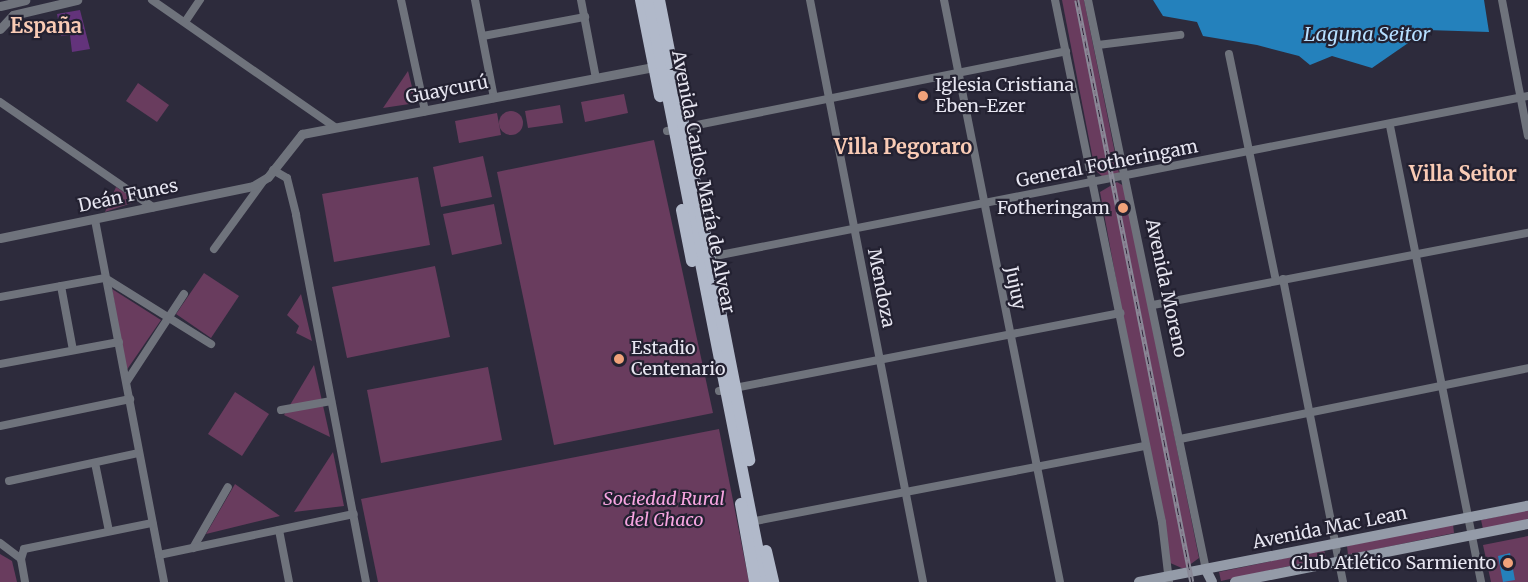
<!DOCTYPE html>
<meta charset="utf-8">
<style>
body{margin:0}
#map{position:relative;width:1528px;height:582px;overflow:hidden;background:#2d2b3c;font-family:Merriweather,serif}
div>[style]{position:absolute}
.green>*{inset:0;background:#693c5e}
.round{border-radius:50%}
.water>*{inset:0;background:#2481bc}
.building>*{inset:0;background:#63337b}
.minor>*{height:8px;margin:-4px;padding:0 4px;transform-origin:4px;border-radius:4px;background:#6f737c}
.tertiary>*{height:9px;margin:-4.5px;padding:0 4.5px;transform-origin:4.5px;border-radius:4.5px;background:#6f737c}
.secondary>*{height:10px;margin:-5px;padding:0 5px;transform-origin:5px;border-radius:5px;background:#949ba8}
.primary>*{height:12px;margin:-6px;padding:0 6px;transform-origin:6px;border-radius:6px;background:#b1b9ca}
.rail>*{height:4.5px;margin-top:-2.25px;transform-origin:0;background:repeating-linear-gradient(90deg,#232131 0 7px,#8a8997 0 14px);box-sizing:border-box;border-block:2px solid #8a8997}
.dots>*{width:16px;height:16px;translate:-50% -50%;box-sizing:border-box;border:3px solid #232131;border-radius:50%}
span{translate:-50% -50%;white-space:nowrap;text-align:center;line-height:1.15;-webkit-text-stroke:4.5px #232131;paint-order:stroke}
.poi-label{font-size:18px;color:#e7e6f1}
.left{translate:0 -50%;text-align:left}
.right{translate:-100% -50%;text-align:right}
.street-label{font-size:18px;color:#e7e6f1}
.park-label{font-size:18px;color:#f7a5e1;font-style:italic}
.neighbourhood-label{font-size:20px;color:#f9cbb5;font-weight:700}
.water-label{font-size:20px;color:#b6dfff;font-style:italic}
</style>
<div id="map">
<div class="green">
<div style="clip-path:polygon(1062px 0,1084px 0,1119px 173px,1103px 177px,1095px 170px)"></div>
<div style="clip-path:polygon(408px 71px,416px 103px,383px 108px)"></div>
<div style="clip-path:polygon(138px 83px,169px 105px,157px 122px,126px 101px)"></div>
<div style="clip-path:polygon(624px 94px,628px 113px,585px 122px,581px 102px)"></div>
<div style="clip-path:polygon(560px 105px,563px 123px,528px 128px,525px 111px)"></div>
<div class="round" style="left:499px;top:111px;width:24px;height:24px"></div>
<div style="clip-path:polygon(497px 113px,501px 135px,459px 143px,455px 121px)"></div>
<div style="clip-path:polygon(654px 140px,713px 413px,554px 445px,497px 172px)"></div>
<div style="clip-path:polygon(483px 156px,492px 197px,441px 207px,433px 167px)"></div>
<div style="clip-path:polygon(418px 177px,430px 245px,334px 262px,322px 194px)"></div>
<div style="clip-path:polygon(1117px 182px,1124px 186px,1199px 558px,1184px 569px,1168px 562px,1100px 192px)"></div>
<div style="clip-path:polygon(116px 187px,138px 201px,105px 212px)"></div>
<div style="clip-path:polygon(494px 204px,502px 244px,452px 255px,443px 214px)"></div>
<div style="clip-path:polygon(435px 266px,450px 337px,347px 358px,332px 287px)"></div>
<div style="clip-path:polygon(204px 273px,239px 296px,211px 338px,176px 314px)"></div>
<div style="clip-path:polygon(112px 289px,161px 320px,126px 371px)"></div>
<div style="clip-path:polygon(301px 294px,312px 341px,296px 333px,299px 326px,287px 315px)"></div>
<div style="clip-path:polygon(314px 365px,330px 437px,284px 415px)"></div>
<div style="clip-path:polygon(488px 367px,502px 440px,381px 463px,367px 390px)"></div>
<div style="clip-path:polygon(235px 392px,269px 414px,242px 456px,208px 434px)"></div>
<div style="clip-path:polygon(719px 429px,749px 582px,378px 582px,361px 499px)"></div>
<div style="clip-path:polygon(333px 452px,344px 506px,294px 512px)"></div>
<div style="clip-path:polygon(235px 484px,280px 516px,206px 534px)"></div>
<div style="clip-path:polygon(1528px 510px,1528px 520px,1483px 529px,1481px 520px)"></div>
<div style="clip-path:polygon(1453px 524px,1454px 533px,1348px 555px,1347px 546px)"></div>
<div style="clip-path:polygon(1528px 536px,1528px 582px,1491px 582px,1483px 545px)"></div>
<div style="clip-path:polygon(1324px 550px,1326px 558px,1221px 581px,1219px 572px)"></div>
<div style="clip-path:polygon(0 554px,12px 561px,17px 582px,0 582px)"></div>
</div>
<div class="water">
<div style="clip-path:polygon(1153px 0,1484px 0,1489px 32px,1427px 30px,1372px 68px,1332px 56px,1310px 65px,1299px 56px,1257px 45px,1203px 36px,1197px 22px,1163px 16px)"></div>
<div style="clip-path:polygon(1510px 553px,1515px 580px,1503px 582px,1498px 556px)"></div>
</div>
<div class="building">
<div style="clip-path:polygon(80px 10px,90px 49px,72px 52px,70px 35px,61px 36px,57px 14px)"></div>
</div>
<div class="minor">
<div style="left:152px;top:0;width:223px;rotate:34.8deg"></div>
<div style="left:401px;top:0;width:114px;rotate:77.8deg"></div>
<div style="left:475px;top:0;width:100px;rotate:79deg"></div>
<div style="left:581px;top:0;width:80px;rotate:79.2deg"></div>
<div style="left:810px;top:0;width:593px;rotate:79.01deg"></div>
<div style="left:944px;top:0;width:593px;rotate:78.73deg"></div>
<div style="left:1055px;top:0;width:533px;rotate:78.42deg"></div>
<div style="left:1162px;top:522px;width:60px;rotate:83.3deg"></div>
<div style="left:1088px;top:0;width:582px;rotate:78.3deg"></div>
<div style="left:1502px;top:0;width:138px;rotate:79.2deg"></div>
<div style="left:185px;top:22px;width:27px;rotate:-56deg"></div>
<div style="left:483px;top:36px;width:104px;rotate:-10.6deg"></div>
<div style="left:1098px;top:45px;width:83px;rotate:-7deg"></div>
<div style="left:1229px;top:54px;width:231px;rotate:78.3deg"></div>
<div style="left:0;top:102px;width:186px;rotate:34.5deg"></div>
<div style="left:1390px;top:126px;width:465px;rotate:78.7deg"></div>
<div style="left:667px;top:131px;width:407px;rotate:-11.3deg"></div>
<div style="left:273px;top:170px;width:16px;rotate:30deg"></div>
<div style="left:287px;top:178px;width:38px;rotate:76deg"></div>
<div style="left:296px;top:215px;width:374px;rotate:79.2deg"></div>
<div style="left:95px;top:220px;width:369px;rotate:79.2deg"></div>
<div style="left:214px;top:249px;width:82px;rotate:-54deg"></div>
<div style="left:705px;top:258px;width:839px;rotate:-11.14deg"></div>
<div style="left:1283px;top:279px;width:309px;rotate:78.8deg"></div>
<div style="left:61px;top:286px;width:65px;rotate:79.4deg"></div>
<div style="left:0;top:297px;width:107px;rotate:-10.3deg"></div>
<div style="left:105px;top:278px;width:125px;rotate:31.9deg"></div>
<div style="left:1153px;top:305px;width:382px;rotate:-10.9deg"></div>
<div style="left:0;top:364px;width:121px;rotate:-10.5deg"></div>
<div style="left:127px;top:381px;width:104px;rotate:-56.8deg"></div>
<div style="left:719px;top:391px;width:409px;rotate:-11deg"></div>
<div style="left:281px;top:410px;width:51px;rotate:-10.2deg"></div>
<div style="left:0;top:426px;width:133px;rotate:-11.7deg"></div>
<div style="left:1180px;top:439px;width:355px;rotate:-11.5deg"></div>
<div style="left:95px;top:463px;width:69px;rotate:78.4deg"></div>
<div style="left:9px;top:481px;width:133px;rotate:-12.2deg"></div>
<div style="left:750px;top:522px;width:403px;rotate:-10.9deg"></div>
<div style="left:279px;top:530px;width:53px;rotate:79.1deg"></div>
<div style="left:0;top:543px;width:26px;rotate:37deg"></div>
<div style="left:21px;top:559px;width:23px;rotate:80deg"></div>
<div style="left:193px;top:548px;width:70px;rotate:-60.2deg"></div>
<div style="left:159px;top:555px;width:199px;rotate:-11.9deg"></div>
<div style="left:21px;top:559px;width:10px;rotate:-73deg"></div>
<div style="left:24px;top:549px;width:131px;rotate:-11.5deg"></div>
</div>
<div class="tertiary">
<div style="left:0;top:6px;width:26px;rotate:-13deg"></div>
<div style="left:0;top:29px;width:19px;rotate:-47deg"></div>
<div style="left:13px;top:15px;width:66px;rotate:-13.2deg"></div>
<div style="left:0;top:238px;width:258px;rotate:-11.6deg"></div>
<div style="left:253px;top:186px;width:17px;rotate:-31deg"></div>
<div style="left:268px;top:177px;width:55px;rotate:-51.7deg"></div>
<div style="left:302px;top:134px;width:363px;rotate:-10.8deg"></div>
</div>
<div class="secondary">
<div style="left:1206px;top:570px;width:13px;rotate:63deg"></div>
<div style="left:1139px;top:582px;width:396px;rotate:-11.1deg"></div>
<div style="left:1235px;top:582px;width:299px;rotate:-11.2deg"></div>
</div>
<div class="primary">
<div style="left:641px;top:0;width:98px;rotate:78.8deg"></div>
<div style="left:649px;top:0;width:593px;rotate:78.82deg"></div>
<div style="left:659px;top:0;width:469px;rotate:78.9deg"></div>
<div style="left:682px;top:210px;width:52px;rotate:78.9deg"></div>
<div style="left:741px;top:504px;width:79px;rotate:79.8deg"></div>
<div style="left:766px;top:551px;width:32px;rotate:77deg"></div>
</div>
<div class="rail">
<div style="left:1077px;top:0;width:593px;rotate:78.82deg"></div>
</div>
<div class="dots">
<div style="left:923px;top:96px;background:#f0a27a"></div>
<div style="left:1123px;top:208px;background:#f0a27a"></div>
<div style="left:619px;top:359px;background:#f0a27a"></div>
<div style="left:1508px;top:563px;background:#f0a27a"></div>
</div>
<div class="poi-label">
<span class="left" style="left:935px;top:96px">Iglesia Cristiana<br>Eben-Ezer</span>
<span class="right" style="left:1110px;top:208px">Fotheringam</span>
<span class="left" style="left:631px;top:359px">Estadio<br>Centenario</span>
<span class="right" style="left:1496px;top:563px">Club Atlético Sarmiento</span>
</div>
<div class="street-label">
<span style="left:447px;top:90px;rotate:-11deg">Guaycurú</span>
<span style="left:1107px;top:164px;rotate:-11deg">General Fotheringam</span>
<span style="left:703px;top:182px;rotate:79deg">Avenida Carlos María de Alvear</span>
<span style="left:128px;top:196px;rotate:-12deg">Deán Funes</span>
<span style="left:881px;top:288px;rotate:79deg">Mendoza</span>
<span style="left:1015px;top:288px;rotate:78deg">Jujuy</span>
<span style="left:1166px;top:288px;rotate:78deg">Avenida Moreno</span>
<span style="left:1330px;top:528px;rotate:-11deg">Avenida Mac Lean</span>
</div>
<div class="park-label">
<span style="left:664px;top:510px">Sociedad Rural<br>del Chaco</span>
</div>
<div class="neighbourhood-label">
<span style="left:46px;top:25px">España</span>
<span style="left:903px;top:146px">Villa Pegoraro</span>
<span style="left:1463px;top:173px">Villa Seitor</span>
</div>
<div class="water-label">
<span style="left:1367px;top:33px">Laguna Seitor</span>
</div>
</div>
